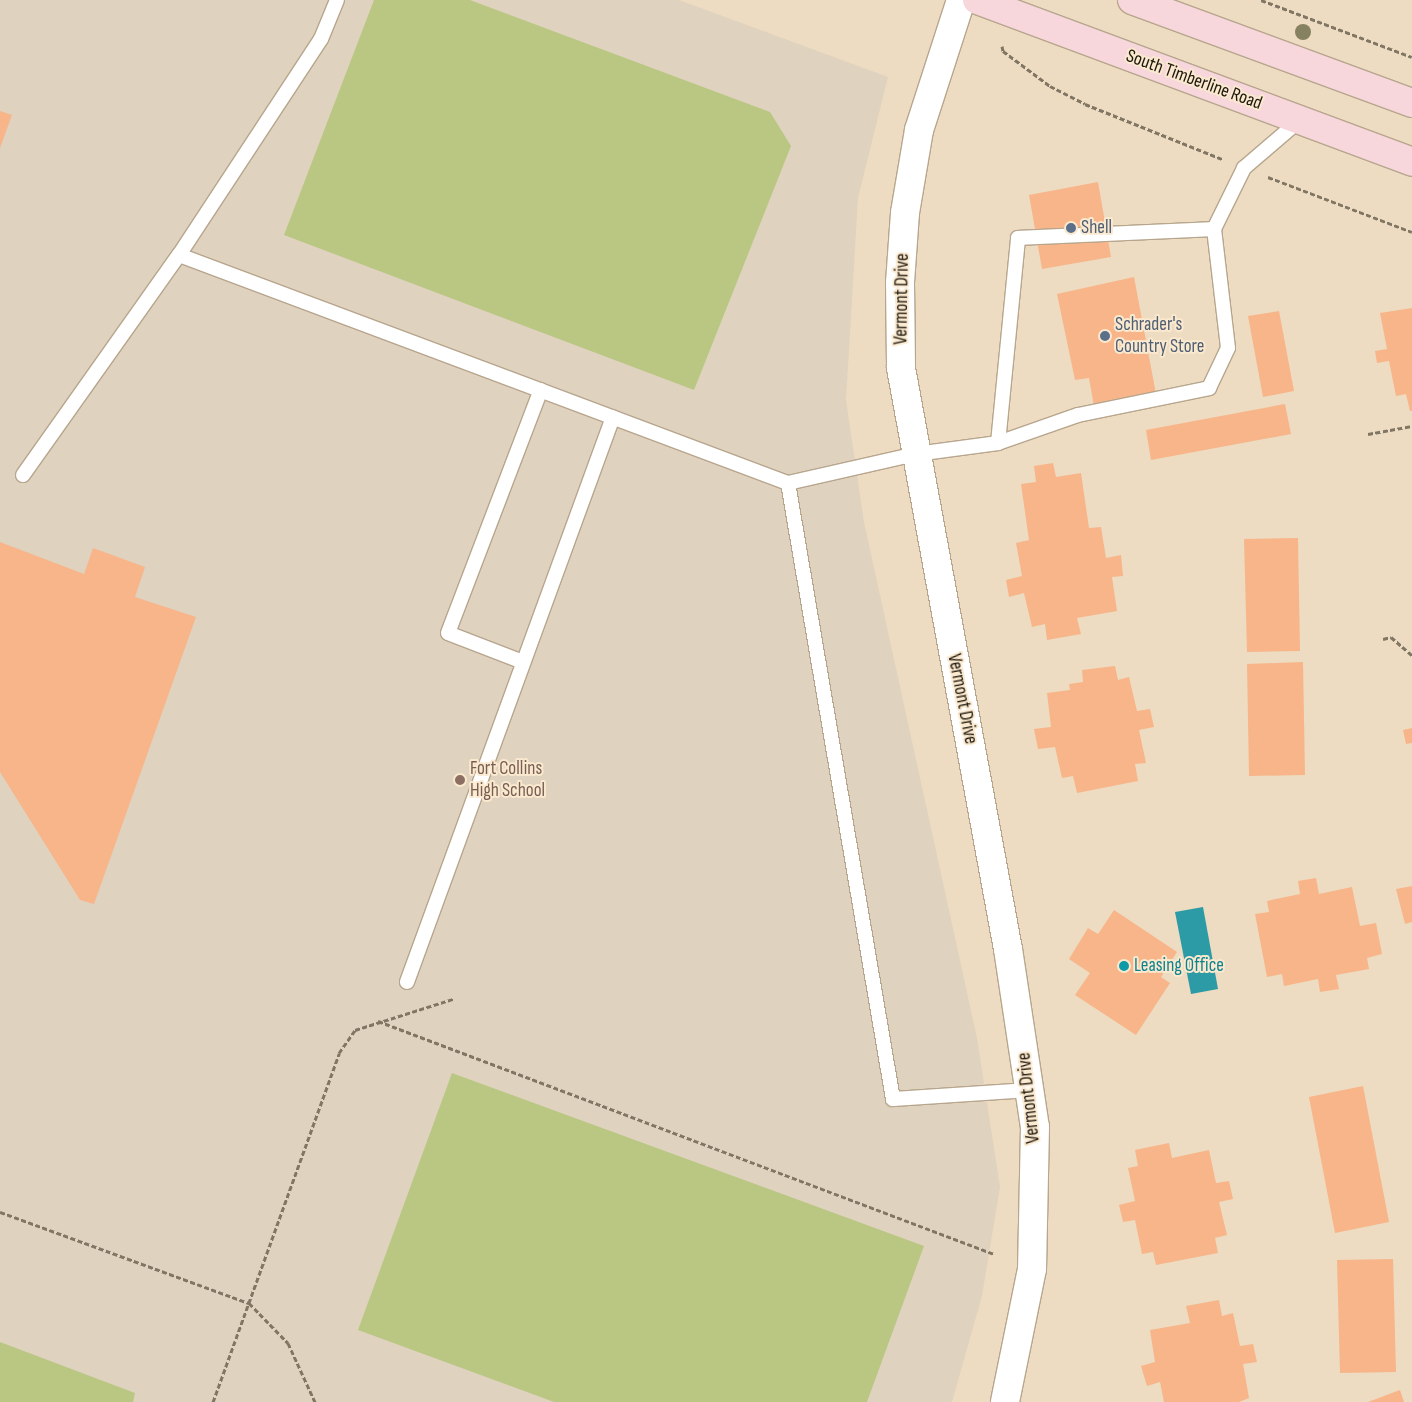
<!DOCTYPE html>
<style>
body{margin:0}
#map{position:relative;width:1412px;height:1402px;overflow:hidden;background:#eddcc1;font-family:"Sofia Sans Condensed",sans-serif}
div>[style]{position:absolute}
.education>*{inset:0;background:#dfd2bf}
.green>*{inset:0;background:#bac783}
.water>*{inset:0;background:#2c9ba5}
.building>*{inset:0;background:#f7b589}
.path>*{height:3px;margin-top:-1.5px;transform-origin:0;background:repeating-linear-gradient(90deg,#817664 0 5px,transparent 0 7.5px)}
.roads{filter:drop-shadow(1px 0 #b7a68d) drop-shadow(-1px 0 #b7a68d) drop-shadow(0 1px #b7a68d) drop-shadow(0 -1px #b7a68d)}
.lane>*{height:14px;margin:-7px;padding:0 7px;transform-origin:7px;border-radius:7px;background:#fff}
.street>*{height:28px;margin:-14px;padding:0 14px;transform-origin:14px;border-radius:14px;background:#fff}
.primary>*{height:28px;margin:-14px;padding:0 14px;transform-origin:14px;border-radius:14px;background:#f7d6dc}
.trees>*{width:16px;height:16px;margin:-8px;border-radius:50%;background:#86815f}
.dots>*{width:14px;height:14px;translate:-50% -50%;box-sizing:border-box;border:2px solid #fae9ce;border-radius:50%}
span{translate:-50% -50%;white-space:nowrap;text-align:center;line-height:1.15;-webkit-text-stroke:4px #fae9ce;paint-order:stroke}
.street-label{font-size:19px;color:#1d170e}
.service-label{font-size:19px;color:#4e5e75}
.left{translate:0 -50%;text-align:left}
.education-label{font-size:19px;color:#785e54}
.culture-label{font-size:19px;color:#0d838f}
</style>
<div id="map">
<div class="education">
<div style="clip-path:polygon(0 0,679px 0,888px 77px,858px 198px,846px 400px,864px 522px,977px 1038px,1000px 1187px,982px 1296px,952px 1402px,0 1402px)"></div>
</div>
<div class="green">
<div style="clip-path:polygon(374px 0,470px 0,770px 112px,791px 146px,694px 390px,284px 235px)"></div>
<div style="clip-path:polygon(452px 1073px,924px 1246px,867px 1402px,554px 1402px,358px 1330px)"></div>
<div style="clip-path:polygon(0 1342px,135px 1393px,133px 1402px,0 1402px)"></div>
</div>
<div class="water">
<div style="clip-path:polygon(1203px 907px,1218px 989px,1191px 994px,1175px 912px)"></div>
</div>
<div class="building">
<div style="clip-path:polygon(0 111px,12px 115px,0 148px)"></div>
<div style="clip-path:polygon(1098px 182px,1111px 257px,1042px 269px,1029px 195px)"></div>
<div style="clip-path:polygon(1134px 277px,1156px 394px,1094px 406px,1089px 378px,1075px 380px,1057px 294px)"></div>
<div style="clip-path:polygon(1412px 308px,1412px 411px,1410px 411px,1406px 394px,1396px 396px,1389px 361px,1377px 363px,1375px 351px,1387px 349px,1380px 313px)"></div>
<div style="clip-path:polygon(1279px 311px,1294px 391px,1263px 397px,1248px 316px)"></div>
<div style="clip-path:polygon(1285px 404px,1291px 434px,1151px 460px,1146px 430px)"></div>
<div style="clip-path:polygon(1053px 463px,1056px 477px,1081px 473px,1089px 528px,1101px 527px,1106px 558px,1121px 555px,1123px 576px,1112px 577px,1117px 611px,1077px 618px,1081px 634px,1047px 640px,1045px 624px,1032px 627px,1024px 593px,1009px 597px,1006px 580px,1022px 576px,1016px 543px,1029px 540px,1021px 484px,1036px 482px,1034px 466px)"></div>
<div style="clip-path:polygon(1298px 538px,1300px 651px,1247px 652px,1244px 539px)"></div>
<div style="clip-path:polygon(0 542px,84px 574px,93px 548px,145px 567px,135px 597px,196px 617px,94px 904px,80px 900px,0 772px)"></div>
<div style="clip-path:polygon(1303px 662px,1305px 775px,1249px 776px,1247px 664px)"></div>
<div style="clip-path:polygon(1115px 666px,1118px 680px,1129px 677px,1137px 711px,1150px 709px,1154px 727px,1139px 730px,1146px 763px,1135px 764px,1138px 781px,1077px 793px,1073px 776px,1062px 778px,1055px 747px,1038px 749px,1034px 729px,1051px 727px,1047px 693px,1070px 690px,1069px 684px,1083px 682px,1082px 670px)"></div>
<div style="clip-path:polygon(1412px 728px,1412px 743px,1406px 744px,1403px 730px)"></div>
<div style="clip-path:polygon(1316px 878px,1319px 894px,1352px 887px,1360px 926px,1376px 923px,1382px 954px,1367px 958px,1369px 969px,1336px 975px,1339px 989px,1320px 992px,1318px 979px,1284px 986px,1282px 974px,1267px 977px,1255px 914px,1269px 912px,1267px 901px,1300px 894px,1298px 881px)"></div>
<div style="clip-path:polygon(1412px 886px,1412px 922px,1405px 924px,1396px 889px)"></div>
<div style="clip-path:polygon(1114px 910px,1177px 952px,1161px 977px,1170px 983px,1136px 1035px,1075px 995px,1090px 973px,1069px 959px,1088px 928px,1098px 934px)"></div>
<div style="clip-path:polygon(1363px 1086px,1389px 1222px,1335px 1233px,1309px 1097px)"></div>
<div style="clip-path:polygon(1169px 1143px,1172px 1158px,1209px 1150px,1216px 1183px,1229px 1181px,1233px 1199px,1219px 1202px,1227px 1235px,1215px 1238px,1218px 1253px,1156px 1265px,1153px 1252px,1142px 1254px,1135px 1220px,1123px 1222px,1119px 1205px,1135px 1201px,1128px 1168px,1138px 1166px,1135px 1150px)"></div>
<div style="clip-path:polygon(1393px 1259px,1396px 1372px,1340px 1373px,1337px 1260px)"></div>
<div style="clip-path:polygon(1219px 1300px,1222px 1316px,1233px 1313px,1240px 1346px,1253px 1344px,1257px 1362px,1243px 1364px,1249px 1398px,1239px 1402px,1164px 1402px,1160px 1382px,1147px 1386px,1141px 1366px,1155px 1362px,1150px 1330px,1190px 1323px,1186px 1306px)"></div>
<div style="clip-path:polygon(1400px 1390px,1404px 1402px,1368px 1402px)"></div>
</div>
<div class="path">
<div style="left:1261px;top:0;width:161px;rotate:20.7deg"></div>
<div style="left:1002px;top:46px;width:5px;rotate:79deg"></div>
<div style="left:1003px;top:51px;width:59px;rotate:36.7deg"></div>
<div style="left:1050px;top:86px;width:39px;rotate:27deg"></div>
<div style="left:1085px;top:104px;width:148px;rotate:21.9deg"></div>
<div style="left:1268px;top:177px;width:154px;rotate:20.9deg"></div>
<div style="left:1368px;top:434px;width:45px;rotate:-10.3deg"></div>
<div style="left:1383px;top:639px;width:8px;rotate:-14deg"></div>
<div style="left:1391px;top:637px;width:28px;rotate:41deg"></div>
<div style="left:378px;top:1021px;width:659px;rotate:20.72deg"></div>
<div style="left:0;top:1212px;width:265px;rotate:20.1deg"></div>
<div style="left:249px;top:1303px;width:56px;rotate:45.7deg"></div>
<div style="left:288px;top:1343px;width:65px;rotate:65.4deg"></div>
<div style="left:213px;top:1402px;width:371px;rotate:-70.1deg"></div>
<div style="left:339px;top:1053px;width:28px;rotate:-55deg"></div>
<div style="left:355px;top:1030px;width:103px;rotate:-17.6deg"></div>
</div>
<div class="roads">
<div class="lane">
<div style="left:179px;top:255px;width:650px;rotate:20.53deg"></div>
<div style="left:788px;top:483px;width:131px;rotate:-12.8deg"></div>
<div style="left:916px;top:454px;width:83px;rotate:-7.6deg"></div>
<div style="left:998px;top:443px;width:206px;rotate:-84.4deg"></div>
<div style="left:1018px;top:238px;width:196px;rotate:-2.6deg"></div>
<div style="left:998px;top:443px;width:85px;rotate:-19.3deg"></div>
<div style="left:1078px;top:415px;width:134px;rotate:-11.6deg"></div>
<div style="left:1209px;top:388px;width:44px;rotate:-64.6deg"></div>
<div style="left:1228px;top:348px;width:120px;rotate:-96.7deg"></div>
<div style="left:1214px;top:229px;width:68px;rotate:-63.8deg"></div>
<div style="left:1244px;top:168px;width:74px;rotate:-40.6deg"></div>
<div style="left:23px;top:475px;width:270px;rotate:-54.7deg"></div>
<div style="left:179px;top:255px;width:258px;rotate:-56.7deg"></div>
<div style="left:321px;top:39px;width:42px;rotate:-67.7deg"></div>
<div style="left:788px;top:483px;width:625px;rotate:80.33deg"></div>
<div style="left:893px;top:1099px;width:137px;rotate:-3.8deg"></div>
<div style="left:523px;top:662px;width:80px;rotate:-158.9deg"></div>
<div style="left:448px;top:633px;width:260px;rotate:-69.1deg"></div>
<div style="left:407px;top:982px;width:601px;rotate:-69.97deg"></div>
</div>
<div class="street">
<div style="left:961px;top:0;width:137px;rotate:107.9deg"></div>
<div style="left:919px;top:130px;width:84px;rotate:99.6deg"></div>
<div style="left:905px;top:213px;width:70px;rotate:94.1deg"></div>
<div style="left:900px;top:283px;width:85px;rotate:89.3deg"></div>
<div style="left:901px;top:368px;width:591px;rotate:79.57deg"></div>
<div style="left:1008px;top:949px;width:180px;rotate:81.4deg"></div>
<div style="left:1035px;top:1127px;width:142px;rotate:91.2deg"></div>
<div style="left:1032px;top:1269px;width:136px;rotate:101.5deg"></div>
</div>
<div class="primary">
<div style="left:977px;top:0;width:464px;rotate:20.4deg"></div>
<div style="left:1132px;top:0;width:298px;rotate:20.2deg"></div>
</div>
</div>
<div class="trees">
<div style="left:1303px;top:32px"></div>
</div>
<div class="dots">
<div style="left:1071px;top:228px;background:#5c6f8a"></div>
<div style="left:1105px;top:336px;background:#5c6f8a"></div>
<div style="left:460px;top:780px;background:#8d6e63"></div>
<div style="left:1124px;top:966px;background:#0f9aa8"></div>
</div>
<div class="street-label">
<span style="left:1194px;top:80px;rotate:20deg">South Timberline Road</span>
<span style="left:902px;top:299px;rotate:-89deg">Vermont Drive</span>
<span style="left:962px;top:699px;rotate:79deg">Vermont Drive</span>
<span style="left:1029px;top:1098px;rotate:-96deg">Vermont Drive</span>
</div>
<div class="service-label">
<span class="left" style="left:1081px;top:228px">Shell</span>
<span class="left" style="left:1115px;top:336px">Schrader's<br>Country Store</span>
</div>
<div class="education-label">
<span class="left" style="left:470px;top:780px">Fort Collins<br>High School</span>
</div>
<div class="culture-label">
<span class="left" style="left:1134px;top:966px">Leasing Office</span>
</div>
</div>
